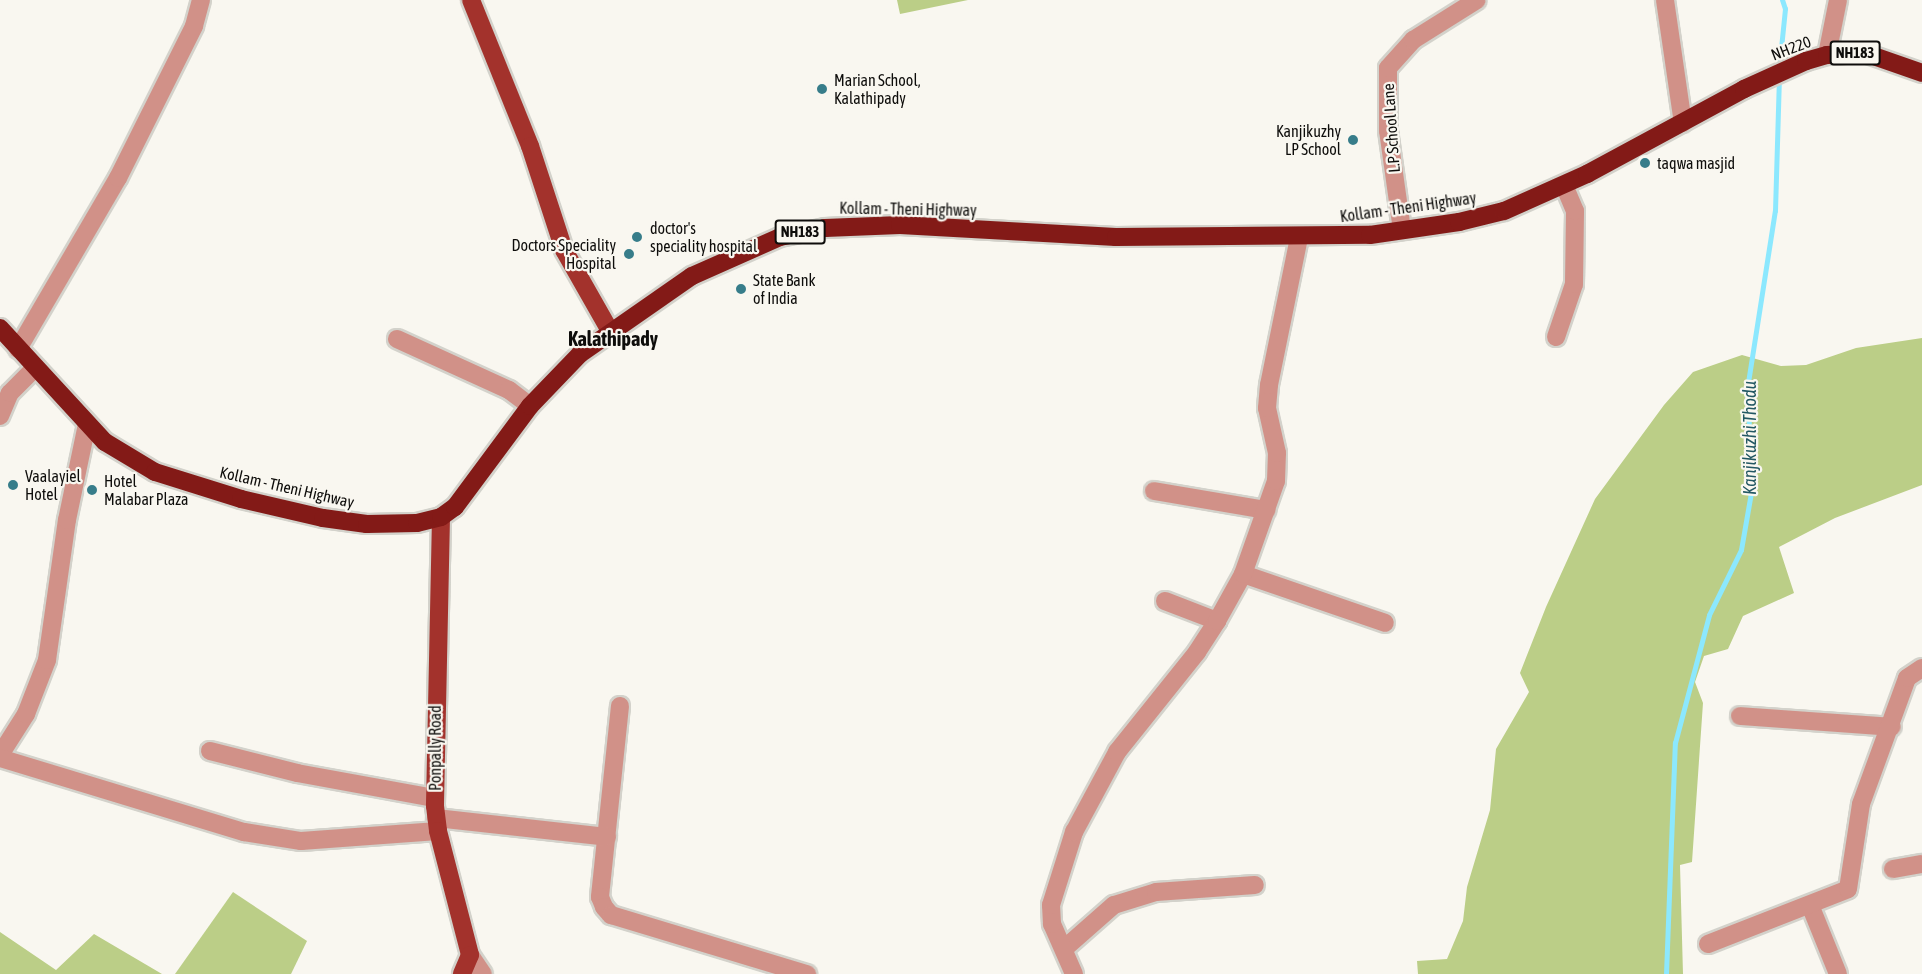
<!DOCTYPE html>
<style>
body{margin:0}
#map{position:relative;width:1922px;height:974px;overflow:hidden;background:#f9f7f0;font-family:"Asap Condensed",sans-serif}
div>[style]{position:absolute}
.green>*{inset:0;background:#bbce87}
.stream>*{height:4.5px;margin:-2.25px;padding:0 2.25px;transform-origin:2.25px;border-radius:2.25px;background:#8ce8fe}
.roads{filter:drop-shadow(2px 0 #d3d2cb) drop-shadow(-2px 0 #d3d2cb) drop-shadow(0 2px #d3d2cb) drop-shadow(0 -2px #d3d2cb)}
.minor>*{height:18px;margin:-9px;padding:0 9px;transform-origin:9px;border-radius:9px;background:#d19188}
.major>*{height:18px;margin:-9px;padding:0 9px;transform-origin:9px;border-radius:9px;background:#a3322c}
.highway>*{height:18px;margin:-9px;padding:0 9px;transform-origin:9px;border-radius:9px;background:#831a17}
.dots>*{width:16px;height:16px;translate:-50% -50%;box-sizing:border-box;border:3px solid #f9f7f0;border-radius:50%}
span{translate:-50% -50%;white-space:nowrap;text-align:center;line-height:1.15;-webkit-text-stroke:4.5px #f9f7f0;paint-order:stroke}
.shield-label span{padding:2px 4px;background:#f9f7f0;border:2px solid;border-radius:4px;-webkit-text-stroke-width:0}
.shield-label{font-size:15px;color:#0e0d0b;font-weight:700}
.street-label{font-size:16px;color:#0e0d0b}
.poi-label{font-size:16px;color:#0e0d0b}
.left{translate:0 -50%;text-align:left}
.right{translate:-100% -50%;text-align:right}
.water-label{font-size:18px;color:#235863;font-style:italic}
.quarter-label{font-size:20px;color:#0e0d0b;font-weight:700}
</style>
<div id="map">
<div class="green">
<div style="clip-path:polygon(897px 0,968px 0,900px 14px)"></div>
<div style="clip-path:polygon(1922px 338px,1922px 485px,1835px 518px,1779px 547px,1794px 593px,1743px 616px,1728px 649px,1704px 656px,1695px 682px,1703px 703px,1692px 862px,1680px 865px,1683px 974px,1418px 974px,1417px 961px,1447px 959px,1463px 921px,1467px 887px,1490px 810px,1496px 749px,1529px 692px,1520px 673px,1546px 607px,1595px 499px,1664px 405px,1693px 372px,1742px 355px,1781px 366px,1806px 365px,1856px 348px)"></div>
<div style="clip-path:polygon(233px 892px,307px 941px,291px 974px,175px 974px)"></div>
<div style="clip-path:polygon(0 932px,56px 970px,94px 934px,162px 974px,0 974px)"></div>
</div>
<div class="stream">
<div style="left:1779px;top:68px;width:59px;rotate:-84.2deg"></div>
<div style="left:1785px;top:9px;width:9px;rotate:-108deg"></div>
<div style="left:1666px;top:974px;width:231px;rotate:-87.8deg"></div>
<div style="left:1675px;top:743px;width:132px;rotate:-75.1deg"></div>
<div style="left:1709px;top:615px;width:72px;rotate:-63.8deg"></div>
<div style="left:1741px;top:550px;width:64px;rotate:-80.1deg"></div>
<div style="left:1752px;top:487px;width:98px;rotate:-92.9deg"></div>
<div style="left:1747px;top:389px;width:180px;rotate:-81.1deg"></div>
<div style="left:1775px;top:211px;width:134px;rotate:-88.3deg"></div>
</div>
<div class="roads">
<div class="minor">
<div style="left:1665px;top:0;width:124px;rotate:81.7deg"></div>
<div style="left:1827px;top:55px;width:56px;rotate:-78.7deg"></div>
<div style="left:1402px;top:230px;width:100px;rotate:-98deg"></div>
<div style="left:1388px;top:131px;width:63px;rotate:-90deg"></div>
<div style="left:1388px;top:68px;width:38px;rotate:-48deg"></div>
<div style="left:1413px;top:40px;width:75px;rotate:-32deg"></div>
<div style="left:1556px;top:337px;width:56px;rotate:-71.2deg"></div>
<div style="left:1574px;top:284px;width:73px;rotate:-89.2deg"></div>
<div style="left:1575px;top:211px;width:28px;rotate:-113deg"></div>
<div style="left:397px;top:339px;width:123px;rotate:24.5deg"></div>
<div style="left:509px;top:390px;width:26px;rotate:37deg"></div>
<div style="left:18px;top:349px;width:198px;rotate:-59.7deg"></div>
<div style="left:118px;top:178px;width:170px;rotate:-63.4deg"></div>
<div style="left:194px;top:26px;width:27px;rotate:-75deg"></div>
<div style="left:0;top:416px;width:25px;rotate:-67deg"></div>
<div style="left:10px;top:393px;width:34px;rotate:-45deg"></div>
<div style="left:1154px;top:491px;width:114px;rotate:9.6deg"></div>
<div style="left:1243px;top:574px;width:150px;rotate:19deg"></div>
<div style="left:1165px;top:601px;width:56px;rotate:21deg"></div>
<div style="left:620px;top:706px;width:192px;rotate:96deg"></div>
<div style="left:600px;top:897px;width:11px;rotate:68deg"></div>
<div style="left:604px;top:907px;width:11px;rotate:49deg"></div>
<div style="left:611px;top:915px;width:205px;rotate:16.8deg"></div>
<div style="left:1740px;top:716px;width:152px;rotate:4.1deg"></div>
<div style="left:210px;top:751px;width:90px;rotate:14.2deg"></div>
<div style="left:297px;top:773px;width:140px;rotate:10.3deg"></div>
<div style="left:0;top:755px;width:49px;rotate:-57.6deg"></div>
<div style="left:26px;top:714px;width:58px;rotate:-68.7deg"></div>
<div style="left:47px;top:660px;width:141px;rotate:-81.9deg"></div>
<div style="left:67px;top:520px;width:98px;rotate:-78.2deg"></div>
<div style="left:0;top:758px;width:255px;rotate:16.9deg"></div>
<div style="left:244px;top:832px;width:58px;rotate:9deg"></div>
<div style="left:301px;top:841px;width:137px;rotate:-4.2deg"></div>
<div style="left:436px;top:818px;width:172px;rotate:6.3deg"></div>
<div style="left:1893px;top:869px;width:29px;rotate:-10deg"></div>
<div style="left:1810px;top:905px;width:74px;rotate:67.9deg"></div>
<div style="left:1708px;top:944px;width:150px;rotate:-21.4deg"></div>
<div style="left:1848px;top:889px;width:86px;rotate:-81.3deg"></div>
<div style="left:1861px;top:804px;width:134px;rotate:-69.9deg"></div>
<div style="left:1907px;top:678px;width:18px;rotate:-34deg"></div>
<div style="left:1065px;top:948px;width:65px;rotate:-41.3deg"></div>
<div style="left:1114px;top:905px;width:44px;rotate:-17.2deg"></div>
<div style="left:1156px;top:892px;width:99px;rotate:-4deg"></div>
<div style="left:470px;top:955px;width:23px;rotate:56deg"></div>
<div style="left:1074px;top:974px;width:55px;rotate:-113.7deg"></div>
<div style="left:1052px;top:924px;width:19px;rotate:-93deg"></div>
<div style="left:1051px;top:905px;width:77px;rotate:-72.5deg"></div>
<div style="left:1074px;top:832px;width:91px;rotate:-61.7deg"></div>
<div style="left:1117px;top:752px;width:128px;rotate:-51.3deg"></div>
<div style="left:1197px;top:652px;width:37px;rotate:-57deg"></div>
<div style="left:1217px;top:621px;width:54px;rotate:-61deg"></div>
<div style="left:1243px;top:574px;width:99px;rotate:-70.5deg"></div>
<div style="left:1276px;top:481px;width:28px;rotate:-88deg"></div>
<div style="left:1277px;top:453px;width:46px;rotate:-102.5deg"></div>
<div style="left:1267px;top:408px;width:23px;rotate:-85deg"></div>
<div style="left:1269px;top:385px;width:151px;rotate:-78.5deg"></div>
</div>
<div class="major">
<div style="left:471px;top:0;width:157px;rotate:68deg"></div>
<div style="left:530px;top:146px;width:109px;rotate:71.9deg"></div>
<div style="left:564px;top:250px;width:93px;rotate:60.4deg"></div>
<div style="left:441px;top:517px;width:289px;rotate:91.2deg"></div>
<div style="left:435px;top:806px;width:25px;rotate:83deg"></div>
<div style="left:438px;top:831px;width:128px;rotate:75.5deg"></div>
<div style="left:470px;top:955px;width:21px;rotate:113deg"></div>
</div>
<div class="highway">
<div style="left:0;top:328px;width:155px;rotate:47.4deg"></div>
<div style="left:105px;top:442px;width:58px;rotate:31deg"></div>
<div style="left:155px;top:472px;width:90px;rotate:17.4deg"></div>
<div style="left:241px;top:499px;width:84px;rotate:13deg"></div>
<div style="left:323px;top:518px;width:44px;rotate:7.8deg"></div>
<div style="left:367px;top:524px;width:50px;rotate:-1.1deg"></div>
<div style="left:417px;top:523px;width:25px;rotate:-14deg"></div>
<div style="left:441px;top:517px;width:17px;rotate:-36deg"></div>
<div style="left:455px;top:507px;width:126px;rotate:-53.4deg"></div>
<div style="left:530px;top:406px;width:72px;rotate:-46.1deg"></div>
<div style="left:580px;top:354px;width:136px;rotate:-34.9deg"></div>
<div style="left:692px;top:276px;width:96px;rotate:-23.9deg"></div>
<div style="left:780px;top:237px;width:46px;rotate:-11.3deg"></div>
<div style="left:825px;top:228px;width:75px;rotate:-2.3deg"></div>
<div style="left:900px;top:225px;width:216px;rotate:3.2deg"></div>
<div style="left:1116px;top:237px;width:254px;rotate:-0.5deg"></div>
<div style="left:1370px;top:235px;width:90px;rotate:-8.3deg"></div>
<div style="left:1459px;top:222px;width:46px;rotate:-13.7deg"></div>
<div style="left:1504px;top:211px;width:91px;rotate:-24deg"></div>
<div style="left:1587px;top:174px;width:179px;rotate:-28.4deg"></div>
<div style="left:1744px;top:89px;width:68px;rotate:-24.3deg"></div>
<div style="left:1806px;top:61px;width:22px;rotate:-16deg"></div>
<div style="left:1827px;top:55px;width:38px;rotate:-3deg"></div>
<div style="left:1865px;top:53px;width:60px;rotate:19.3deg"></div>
</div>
</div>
<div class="dots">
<div style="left:822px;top:89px;background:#377d8a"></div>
<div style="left:1353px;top:140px;background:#377d8a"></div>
<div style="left:1645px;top:163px;background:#377d8a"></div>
<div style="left:637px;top:237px;background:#377d8a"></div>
<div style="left:629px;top:254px;background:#377d8a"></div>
<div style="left:741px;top:289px;background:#377d8a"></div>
<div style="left:13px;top:485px;background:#377d8a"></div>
<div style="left:92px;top:490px;background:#377d8a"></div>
</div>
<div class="shield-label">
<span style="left:1855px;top:53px">NH183</span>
<span style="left:800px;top:232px">NH183</span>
</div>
<div class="street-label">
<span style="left:1791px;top:48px;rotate:-21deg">NH220</span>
<span style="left:1391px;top:128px;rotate:-94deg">L.P School Lane</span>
<span style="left:1408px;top:207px;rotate:-8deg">Kollam - Theni Highway</span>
<span style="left:908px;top:209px;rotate:1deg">Kollam - Theni Highway</span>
<span style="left:287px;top:487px;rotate:13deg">Kollam - Theni Highway</span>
<span style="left:435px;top:748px;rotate:-90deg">Ponpally Road</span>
</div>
<div class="poi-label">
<span class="left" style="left:834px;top:89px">Marian School,<br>Kalathipady</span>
<span class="right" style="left:1341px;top:140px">Kanjikuzhy<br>LP School</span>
<span class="left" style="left:1657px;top:163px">taqwa masjid</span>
<span class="left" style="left:650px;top:237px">doctor's<br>speciality hospital</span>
<span class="right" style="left:616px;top:254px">Doctors Speciality<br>Hospital</span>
<span class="left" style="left:753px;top:289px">State Bank<br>of India</span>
<span class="left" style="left:25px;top:485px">Vaalayiel<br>Hotel</span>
<span class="left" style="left:104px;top:490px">Hotel<br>Malabar Plaza</span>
</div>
<div class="water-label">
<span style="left:1750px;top:438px;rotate:-90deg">Kanjikuzhi Thodu</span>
</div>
<div class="quarter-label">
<span style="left:613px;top:338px">Kalathipady</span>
</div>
</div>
